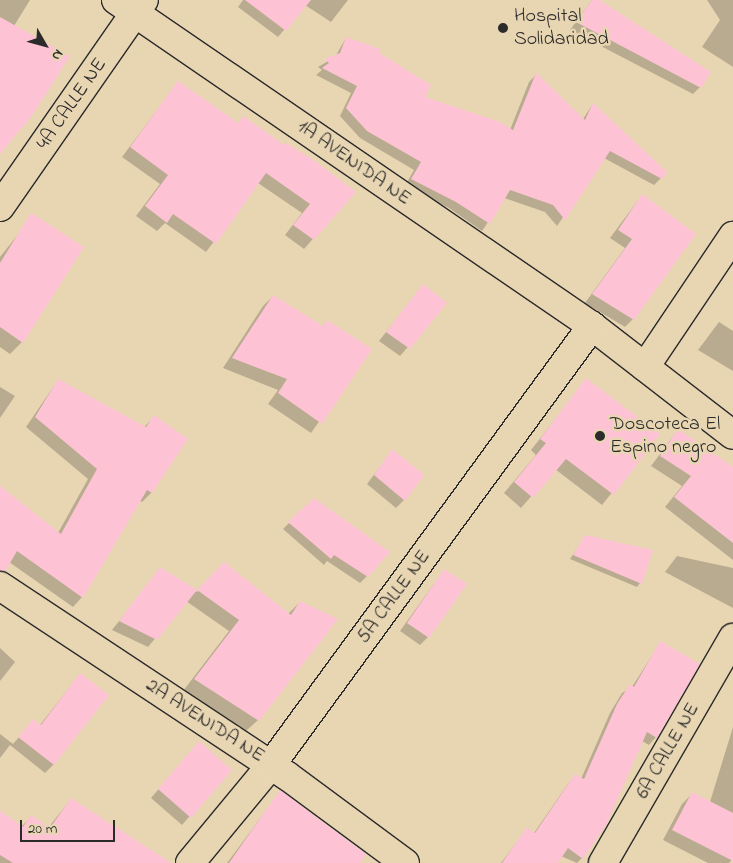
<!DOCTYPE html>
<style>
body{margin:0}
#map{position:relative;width:733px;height:863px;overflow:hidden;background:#e8d6b3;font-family:"Indie Flower",sans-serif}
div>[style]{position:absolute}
.shadow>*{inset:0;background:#0003}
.building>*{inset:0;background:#fdc3d4}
.roads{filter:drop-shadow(1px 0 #2b2b2b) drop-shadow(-1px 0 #2b2b2b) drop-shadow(0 1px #2b2b2b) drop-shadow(0 -1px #2b2b2b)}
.minor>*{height:28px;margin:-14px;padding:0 14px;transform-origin:14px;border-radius:14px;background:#e8d6b3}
.dots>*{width:14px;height:14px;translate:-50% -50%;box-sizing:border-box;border:2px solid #e8d6b3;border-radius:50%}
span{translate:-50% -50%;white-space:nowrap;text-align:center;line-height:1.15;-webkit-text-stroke:5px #e8d6b3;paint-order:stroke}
.poi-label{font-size:20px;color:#2b2b2b}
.left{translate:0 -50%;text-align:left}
.street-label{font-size:20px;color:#2b2b2b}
.north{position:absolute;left:20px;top:20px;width:50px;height:50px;-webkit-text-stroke:4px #e8d6b3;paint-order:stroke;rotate:128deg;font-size:14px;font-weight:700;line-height:20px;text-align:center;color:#2b2b2b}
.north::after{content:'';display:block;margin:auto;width:18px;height:22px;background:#2b2b2b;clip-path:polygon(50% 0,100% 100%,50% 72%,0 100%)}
.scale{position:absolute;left:20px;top:820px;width:95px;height:22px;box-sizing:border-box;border:2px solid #2b2b2b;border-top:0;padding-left:6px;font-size:15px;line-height:18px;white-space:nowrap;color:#2b2b2b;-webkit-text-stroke:4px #e8d6b3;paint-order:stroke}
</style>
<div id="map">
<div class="shadow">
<div style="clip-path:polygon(0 0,30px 0,14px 26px,0 152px)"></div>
<div style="clip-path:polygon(243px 0,348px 0,331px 22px,305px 5px,278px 37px,238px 7px)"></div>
<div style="clip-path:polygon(592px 0,596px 0,700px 87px,693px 94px,570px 30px)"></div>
<div style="clip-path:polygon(707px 0,733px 0,733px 67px,702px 47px,720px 20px)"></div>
<div style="clip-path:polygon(346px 38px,377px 54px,423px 97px,510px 130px,529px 82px,536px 75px,583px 119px,593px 104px,661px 178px,654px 185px,604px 158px,557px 226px,545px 212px,504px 198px,482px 231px,449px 208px,405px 186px,414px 170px,360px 138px,340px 116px,351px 93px,316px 75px,322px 70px,318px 67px,335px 57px)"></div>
<div style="clip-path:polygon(178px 82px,237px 124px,243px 118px,354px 192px,304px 249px,285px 235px,302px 213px,258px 183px,206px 252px,165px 223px,157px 231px,136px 216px,160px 184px,122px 157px)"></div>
<div style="clip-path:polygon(642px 195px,633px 319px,625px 327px,585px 303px,625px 248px,610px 238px)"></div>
<div style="clip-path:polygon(20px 232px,22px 342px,10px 354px,0 347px,0 257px)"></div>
<div style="clip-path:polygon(423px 285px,446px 303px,400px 356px,379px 341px)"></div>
<div style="clip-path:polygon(273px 296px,322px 327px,327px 321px,370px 349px,311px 433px,268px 404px,278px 390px,223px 368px,263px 306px)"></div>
<div style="clip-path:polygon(719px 322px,733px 331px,733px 371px,698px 350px)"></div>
<div style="clip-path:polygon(58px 380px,144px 427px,155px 416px,186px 439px,151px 493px,142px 502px,139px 500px,82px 597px,73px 607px,9px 562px,0 570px,0 503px,58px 533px,88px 479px,26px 427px)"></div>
<div style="clip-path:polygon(586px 380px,659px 434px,602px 505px,555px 469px,521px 508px,504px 493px,536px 455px,531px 450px)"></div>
<div style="clip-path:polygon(0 387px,15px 396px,0 418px)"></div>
<div style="clip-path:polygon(678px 430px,733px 469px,733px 560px,665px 507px,682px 486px,651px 466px)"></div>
<div style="clip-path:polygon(392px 451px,404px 500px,396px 508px,367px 484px)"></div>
<div style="clip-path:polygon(289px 523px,367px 576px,360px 583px,327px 561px,324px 565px,283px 529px)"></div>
<div style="clip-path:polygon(585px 537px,640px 583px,637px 587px,570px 559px)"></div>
<div style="clip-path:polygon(677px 556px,733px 568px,733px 608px,665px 572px)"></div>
<div style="clip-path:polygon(224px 564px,288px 614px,300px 602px,258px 720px,246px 731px,183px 691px,229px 631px,186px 601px,148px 647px,112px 630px,160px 569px,197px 592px)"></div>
<div style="clip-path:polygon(444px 570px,428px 637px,420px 645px,400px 631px)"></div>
<div style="clip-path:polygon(660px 643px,656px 737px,649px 745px,642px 741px,582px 858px,577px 863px,561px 856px,556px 863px,501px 863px,527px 829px,534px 833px,568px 784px,575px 776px,581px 779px,610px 713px,622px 693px,632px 687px)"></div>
<div style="clip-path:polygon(0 648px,15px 662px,0 681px)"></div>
<div style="clip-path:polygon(80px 674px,107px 695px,53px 765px,45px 773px,10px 745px,0 758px,0 734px,13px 744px,33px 721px,40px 725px)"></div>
<div style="clip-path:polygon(733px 727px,733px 858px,729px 863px,708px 863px,663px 840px,682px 804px,692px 794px,710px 802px)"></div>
<div style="clip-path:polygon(191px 751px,230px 770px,182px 825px,151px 798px)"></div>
<div style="clip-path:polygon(280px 792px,359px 863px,227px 863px)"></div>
<div style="clip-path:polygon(71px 799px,148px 863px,0 863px,0 812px,21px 827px,31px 817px,48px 828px)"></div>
</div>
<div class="building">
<div style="clip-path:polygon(245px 0,311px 0,286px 31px)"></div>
<div style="clip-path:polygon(592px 0,599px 0,711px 72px,701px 88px,576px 22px)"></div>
<div style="clip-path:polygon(0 17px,70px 56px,31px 117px,0 154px)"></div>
<div style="clip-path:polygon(346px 37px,380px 49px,379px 53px,431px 85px,425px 97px,500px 122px,513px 130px,536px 73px,585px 120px,593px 103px,667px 172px,662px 179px,610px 151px,565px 220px,553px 205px,510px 190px,490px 224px,456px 202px,411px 179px,421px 162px,367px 131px,346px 108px,357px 86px,322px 68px,329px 63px,324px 59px,340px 53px)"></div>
<div style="clip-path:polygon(178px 81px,238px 123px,243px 116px,284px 145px,286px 143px,315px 161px,356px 192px,314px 240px,293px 225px,310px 204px,266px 173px,216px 244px,173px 214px,167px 223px,145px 206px,168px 175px,130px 147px)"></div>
<div style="clip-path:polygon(642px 194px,696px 234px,634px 320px,592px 294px,632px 239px,618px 230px)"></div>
<div style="clip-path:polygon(31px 213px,84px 247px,23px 343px,0 327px,0 263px)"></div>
<div style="clip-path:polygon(423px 284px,447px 303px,410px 349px,386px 332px)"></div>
<div style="clip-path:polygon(273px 295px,323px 326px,327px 320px,372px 349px,322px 424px,278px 393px,287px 379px,232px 358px)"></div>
<div style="clip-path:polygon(586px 378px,660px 434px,614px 495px,566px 459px,533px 498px,514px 482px,546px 443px,540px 439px)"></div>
<div style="clip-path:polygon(58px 379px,146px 427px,154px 415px,188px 439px,152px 493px,147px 490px,83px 598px,17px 551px,5px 572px,0 571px,0 486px,61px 534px,97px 469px,35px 417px)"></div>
<div style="clip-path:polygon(678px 429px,733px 467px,733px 543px,674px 497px,691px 476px,660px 456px)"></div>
<div style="clip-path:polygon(392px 449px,424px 475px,405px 501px,374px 475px)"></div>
<div style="clip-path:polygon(314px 498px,390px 552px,368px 577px,334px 555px,331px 559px,288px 522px)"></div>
<div style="clip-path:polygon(585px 535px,653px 550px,642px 584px,573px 555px)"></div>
<div style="clip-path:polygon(224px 562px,291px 615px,300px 601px,338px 619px,259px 721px,194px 679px,239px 620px,197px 590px)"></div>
<div style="clip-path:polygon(160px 567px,197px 590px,157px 640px,119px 621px)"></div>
<div style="clip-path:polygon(444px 569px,467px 584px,429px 638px,407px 623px)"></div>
<div style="clip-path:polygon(660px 641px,700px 664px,657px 738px,647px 732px,606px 825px,583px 859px,568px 848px,558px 863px,502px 863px,527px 827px,535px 833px,575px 774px,584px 779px,617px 704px,630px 684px,634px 687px)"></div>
<div style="clip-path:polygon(80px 673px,109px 695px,54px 765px,18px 737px,33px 719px,41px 725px)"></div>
<div style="clip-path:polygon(199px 741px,232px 770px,191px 818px,158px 789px)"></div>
<div style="clip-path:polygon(280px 790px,366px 854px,360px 863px,229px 863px)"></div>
<div style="clip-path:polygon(692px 792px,733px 813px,733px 861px,672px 830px)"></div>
<div style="clip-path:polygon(71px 798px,171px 863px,13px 863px,0 855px,0 811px,23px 827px,31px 815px,50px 828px)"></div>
</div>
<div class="roads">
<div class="minor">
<div style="left:116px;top:0;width:577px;rotate:34.41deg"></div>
<div style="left:592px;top:326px;width:178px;rotate:37.7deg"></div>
<div style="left:0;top:207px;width:252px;rotate:-55.2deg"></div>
<div style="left:645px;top:367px;width:158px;rotate:-56.1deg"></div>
<div style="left:0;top:586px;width:343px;rotate:33.5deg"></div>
<div style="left:286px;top:775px;width:148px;rotate:36.5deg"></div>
<div style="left:190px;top:863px;width:127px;rotate:-50.4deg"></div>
<div style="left:271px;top:765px;width:544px;rotate:-53.83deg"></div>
<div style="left:603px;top:863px;width:260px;rotate:-60deg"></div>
</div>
</div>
<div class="dots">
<div style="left:503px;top:28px;background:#2b2b2b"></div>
<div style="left:600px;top:436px;background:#2b2b2b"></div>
</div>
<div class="poi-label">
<span class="left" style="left:514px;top:28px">Hospital<br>Solidaridad</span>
<span class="left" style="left:610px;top:436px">Doscoteca El<br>Espino negro</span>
</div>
<div class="street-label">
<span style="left:72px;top:104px;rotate:-55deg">4A CALLE NE</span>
<span style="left:354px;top:163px;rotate:35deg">1A AVENIDA NE</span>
<span style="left:394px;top:597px;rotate:-54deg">5A CALLE NE</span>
<span style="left:205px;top:721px;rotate:33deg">2A AVENIDA NE</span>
<span style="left:668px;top:751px;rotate:-60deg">6A CALLE NE</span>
</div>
<div class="north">N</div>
<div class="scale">20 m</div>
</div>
